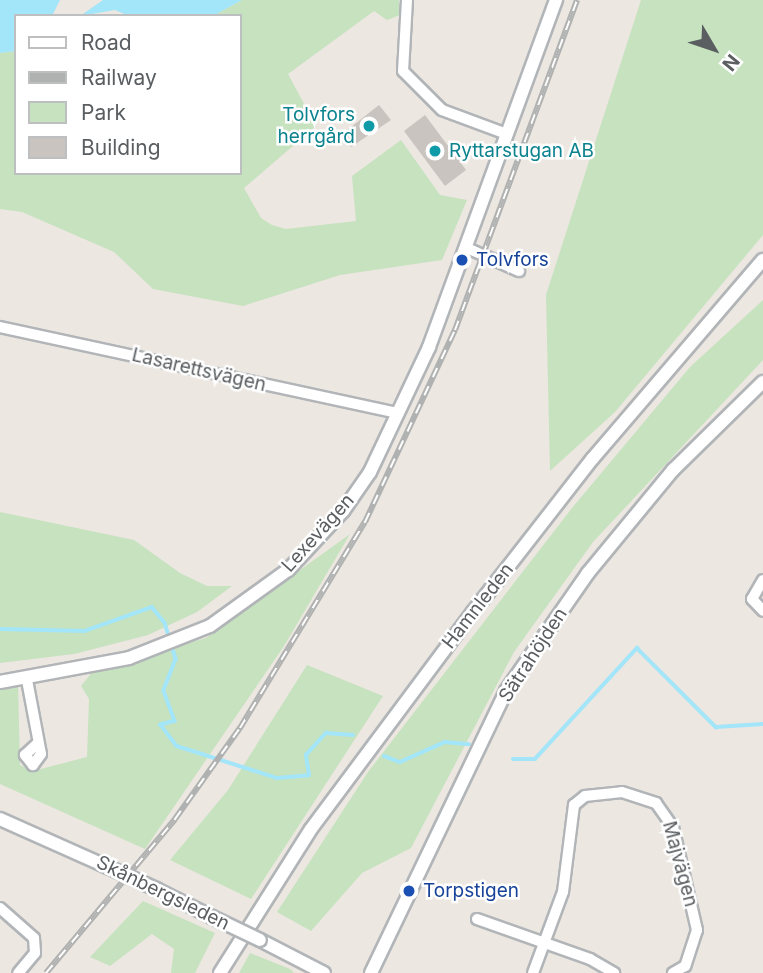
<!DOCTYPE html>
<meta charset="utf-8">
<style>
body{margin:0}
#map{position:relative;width:763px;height:973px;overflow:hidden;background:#ece7e1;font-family:Inter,sans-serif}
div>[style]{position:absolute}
.green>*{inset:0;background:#c6e2bf}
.water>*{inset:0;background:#a3e5f9}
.stream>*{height:3.5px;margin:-1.75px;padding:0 1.75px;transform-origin:1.75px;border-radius:1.75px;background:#a3e5f9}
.building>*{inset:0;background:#c9c4c0}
.roads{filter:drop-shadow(2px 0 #b2b5b8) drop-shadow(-2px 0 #b2b5b8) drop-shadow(0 2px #b2b5b8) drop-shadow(0 -2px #b2b5b8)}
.street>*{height:10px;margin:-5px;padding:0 5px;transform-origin:5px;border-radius:5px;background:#fff}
.secondary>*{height:12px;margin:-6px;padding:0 6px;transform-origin:6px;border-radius:6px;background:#fff}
.rail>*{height:6px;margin-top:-3px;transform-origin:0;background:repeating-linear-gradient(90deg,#fff 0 10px,#b0b1b1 0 20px);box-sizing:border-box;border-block:2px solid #b0b1b1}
.bridges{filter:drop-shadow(2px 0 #b1b5b8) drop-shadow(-2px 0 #b1b5b8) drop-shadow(0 2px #b1b5b8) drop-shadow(0 -2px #b1b5b8)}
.secondary-bridge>*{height:12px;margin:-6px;padding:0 6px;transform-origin:6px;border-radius:6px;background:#fff}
.dots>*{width:19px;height:19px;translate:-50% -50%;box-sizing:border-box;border:4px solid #fff;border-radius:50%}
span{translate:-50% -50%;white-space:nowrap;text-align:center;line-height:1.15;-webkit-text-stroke:5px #fff;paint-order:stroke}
.culture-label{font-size:19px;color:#0d838f}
.right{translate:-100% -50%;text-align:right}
.left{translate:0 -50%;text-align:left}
.transit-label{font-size:19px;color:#164399}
.street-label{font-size:19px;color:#5a5e61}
.legend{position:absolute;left:14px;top:14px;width:228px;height:161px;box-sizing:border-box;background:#fff;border:2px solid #bdbfc0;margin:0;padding:9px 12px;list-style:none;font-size:21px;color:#5a5e61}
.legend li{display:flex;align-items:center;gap:14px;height:35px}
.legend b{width:35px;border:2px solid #bdbfc0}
.north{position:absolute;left:679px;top:14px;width:70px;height:70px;-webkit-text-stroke:5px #fff;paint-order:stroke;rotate:129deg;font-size:19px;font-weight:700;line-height:28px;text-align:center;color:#5a5e61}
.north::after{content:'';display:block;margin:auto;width:24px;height:32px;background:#5a5e61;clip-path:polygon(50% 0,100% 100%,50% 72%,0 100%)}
</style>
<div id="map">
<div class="green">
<div style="clip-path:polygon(242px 0,399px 0,400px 15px,387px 20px,374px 11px,288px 74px,316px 126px,244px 188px,261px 218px,272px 225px,286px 229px,356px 221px,352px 176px,401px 140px,440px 195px,467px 200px,442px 260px,340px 275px,243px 306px,153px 289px,114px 252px,22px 212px,0 209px,0 53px,16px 51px,16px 173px,240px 173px,240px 16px,213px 16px)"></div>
<div style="clip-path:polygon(641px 0,763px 0,763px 235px,615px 412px,550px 471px,546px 295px)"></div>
<div style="clip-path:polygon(763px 300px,763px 360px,593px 542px,514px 652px,411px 848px,362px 873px,311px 931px,277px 912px,368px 772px,572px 508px,690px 367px)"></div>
<div style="clip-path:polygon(0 512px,134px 540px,180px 573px,207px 586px,232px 586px,197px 612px,148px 635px,74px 654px,0 663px)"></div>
<div style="clip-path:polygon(350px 534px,284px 646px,145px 849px,0 784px,0 684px,18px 682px,20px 765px,33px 771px,87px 757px,89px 699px,81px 686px,93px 671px,206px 638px)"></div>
<div style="clip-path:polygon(307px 665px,383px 696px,251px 899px,170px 860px,228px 790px)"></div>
<div style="clip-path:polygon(143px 901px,215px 933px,195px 973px,171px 973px,174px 949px,152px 934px,110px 966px,90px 957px)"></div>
<div style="clip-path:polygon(250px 953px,290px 969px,294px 973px,239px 973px)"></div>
</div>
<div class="water">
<div style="clip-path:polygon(0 0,60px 0,52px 16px,16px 16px,16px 51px,0 53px)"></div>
<div style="clip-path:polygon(103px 0,242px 0,213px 16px,129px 16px,115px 10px,80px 16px)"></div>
</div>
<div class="stream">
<div style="left:0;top:629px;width:85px;rotate:1.3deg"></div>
<div style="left:85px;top:631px;width:71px;rotate:-19.7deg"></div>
<div style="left:152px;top:607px;width:21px;rotate:51deg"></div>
<div style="left:165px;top:623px;width:38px;rotate:73deg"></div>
<div style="left:176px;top:659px;width:34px;rotate:111deg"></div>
<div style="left:164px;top:691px;width:32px;rotate:70deg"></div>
<div style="left:175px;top:721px;width:15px;rotate:164deg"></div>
<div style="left:161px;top:725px;width:26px;rotate:53deg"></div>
<div style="left:177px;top:746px;width:105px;rotate:17.7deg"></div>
<div style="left:277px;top:778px;width:32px;rotate:-5deg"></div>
<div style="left:309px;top:775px;width:20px;rotate:-99deg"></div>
<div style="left:306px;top:755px;width:30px;rotate:-48deg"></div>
<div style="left:326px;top:733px;width:27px;rotate:4deg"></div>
<div style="left:384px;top:756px;width:17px;rotate:21deg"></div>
<div style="left:400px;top:762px;width:49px;rotate:-24deg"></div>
<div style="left:445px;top:742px;width:24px;rotate:5deg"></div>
<div style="left:513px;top:759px;width:22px"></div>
<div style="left:535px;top:759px;width:151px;rotate:-47.4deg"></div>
<div style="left:637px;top:648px;width:112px;rotate:45deg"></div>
<div style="left:716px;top:727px;width:47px;rotate:-3.7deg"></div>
</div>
<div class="building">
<div style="clip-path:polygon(379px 105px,391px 120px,351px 147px,344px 139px,346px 131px)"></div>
<div style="clip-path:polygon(425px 115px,466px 170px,445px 186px,404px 131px)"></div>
</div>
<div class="roads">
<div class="street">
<div style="left:407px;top:0;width:71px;rotate:93.2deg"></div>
<div style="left:403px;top:71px;width:55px;rotate:45deg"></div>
<div style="left:442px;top:110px;width:69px;rotate:20.3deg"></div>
<div style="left:467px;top:248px;width:57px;rotate:23.9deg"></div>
<div style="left:0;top:327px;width:407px;rotate:12.2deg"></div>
<div style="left:763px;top:580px;width:22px;rotate:120deg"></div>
<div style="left:752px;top:599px;width:16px;rotate:47deg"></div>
<div style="left:27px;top:680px;width:75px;rotate:79.3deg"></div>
<div style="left:41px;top:754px;width:14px;rotate:126deg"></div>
<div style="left:33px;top:765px;width:13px;rotate:-129deg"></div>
<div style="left:25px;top:755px;width:16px;rotate:-43deg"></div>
<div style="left:0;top:908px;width:45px;rotate:41.4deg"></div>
<div style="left:34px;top:938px;width:15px;rotate:86deg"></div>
<div style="left:35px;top:953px;width:26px;rotate:130deg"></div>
<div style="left:477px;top:919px;width:120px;rotate:19.5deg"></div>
<div style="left:590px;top:959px;width:28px;rotate:30deg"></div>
<div style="left:533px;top:973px;width:86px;rotate:-69.7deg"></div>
<div style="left:563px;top:892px;width:88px;rotate:-82.8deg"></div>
<div style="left:574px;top:805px;width:14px;rotate:-39deg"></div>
<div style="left:585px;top:796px;width:37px;rotate:-6deg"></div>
<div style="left:622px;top:792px;width:36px;rotate:18deg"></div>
<div style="left:656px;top:803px;width:29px;rotate:55deg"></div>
<div style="left:673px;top:827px;width:106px;rotate:76.9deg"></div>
<div style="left:697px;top:930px;width:38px;rotate:108deg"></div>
<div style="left:685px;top:966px;width:14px;rotate:150deg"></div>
</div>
<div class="secondary">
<div style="left:0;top:682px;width:131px;rotate:-10.5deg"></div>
<div style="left:129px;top:658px;width:87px;rotate:-21.6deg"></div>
<div style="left:210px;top:626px;width:96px;rotate:-35.7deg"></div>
<div style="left:288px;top:570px;width:81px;rotate:-47deg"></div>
<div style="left:343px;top:511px;width:47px;rotate:-55.3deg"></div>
<div style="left:370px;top:472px;width:138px;rotate:-64.7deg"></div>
<div style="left:429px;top:347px;width:370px;rotate:-69.9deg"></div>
<div style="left:0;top:819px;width:118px;rotate:24deg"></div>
<div style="left:156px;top:889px;width:63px;rotate:26.6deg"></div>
<div style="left:260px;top:940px;width:72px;rotate:27.3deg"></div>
<div style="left:220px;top:973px;width:170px;rotate:-57.7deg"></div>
<div style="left:311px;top:829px;width:271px;rotate:-53.3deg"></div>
<div style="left:473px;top:612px;width:195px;rotate:-52.1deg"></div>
<div style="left:593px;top:458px;width:261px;rotate:-49.4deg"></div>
<div style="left:371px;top:973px;width:313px;rotate:-64.4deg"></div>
<div style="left:506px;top:691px;width:144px;rotate:-55.2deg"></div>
<div style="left:588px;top:573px;width:134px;rotate:-50.5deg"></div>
<div style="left:673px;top:470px;width:126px;rotate:-44.4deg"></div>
</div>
</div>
<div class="rail">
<div style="left:46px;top:973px;width:201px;rotate:-50deg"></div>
<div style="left:175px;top:819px;width:112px;rotate:-54.5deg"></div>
<div style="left:240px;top:728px;width:241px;rotate:-58.8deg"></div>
<div style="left:365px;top:522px;width:212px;rotate:-64.9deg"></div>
<div style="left:455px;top:330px;width:352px;rotate:-69.7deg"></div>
</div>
<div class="bridges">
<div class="secondary-bridge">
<div style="left:108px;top:867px;width:53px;rotate:24.6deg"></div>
<div style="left:212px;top:917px;width:53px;rotate:25.6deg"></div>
</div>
</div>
<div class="dots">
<div style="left:369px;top:126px;background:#0f9aa8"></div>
<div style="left:435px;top:151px;background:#0f9aa8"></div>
<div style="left:462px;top:260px;background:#1a4fb4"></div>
<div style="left:409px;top:891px;background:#1a4fb4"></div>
</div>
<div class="culture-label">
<span class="right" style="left:355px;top:126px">Tolvfors<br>herrgård</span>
<span class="left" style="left:449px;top:151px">Ryttarstugan AB</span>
</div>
<div class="transit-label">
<span class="left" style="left:476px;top:260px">Tolvfors</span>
<span class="left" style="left:423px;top:891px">Torpstigen</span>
</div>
<div class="street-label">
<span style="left:199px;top:370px;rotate:13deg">Lasarettsvägen</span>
<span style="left:318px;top:533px;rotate:-48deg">Lexevägen</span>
<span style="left:478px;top:606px;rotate:-52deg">Hamnleden</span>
<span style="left:533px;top:655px;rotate:-57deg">Sätrahöjden</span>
<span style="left:680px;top:864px;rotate:75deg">Majvägen</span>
<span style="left:163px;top:893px;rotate:26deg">Skånbergsleden</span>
</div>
<ul class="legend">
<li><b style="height:9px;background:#fff"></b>Road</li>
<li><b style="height:9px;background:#b0b1b1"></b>Railway</li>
<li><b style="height:19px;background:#c6e2bf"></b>Park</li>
<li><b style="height:19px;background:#c9c4c0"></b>Building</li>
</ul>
<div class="north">N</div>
</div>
